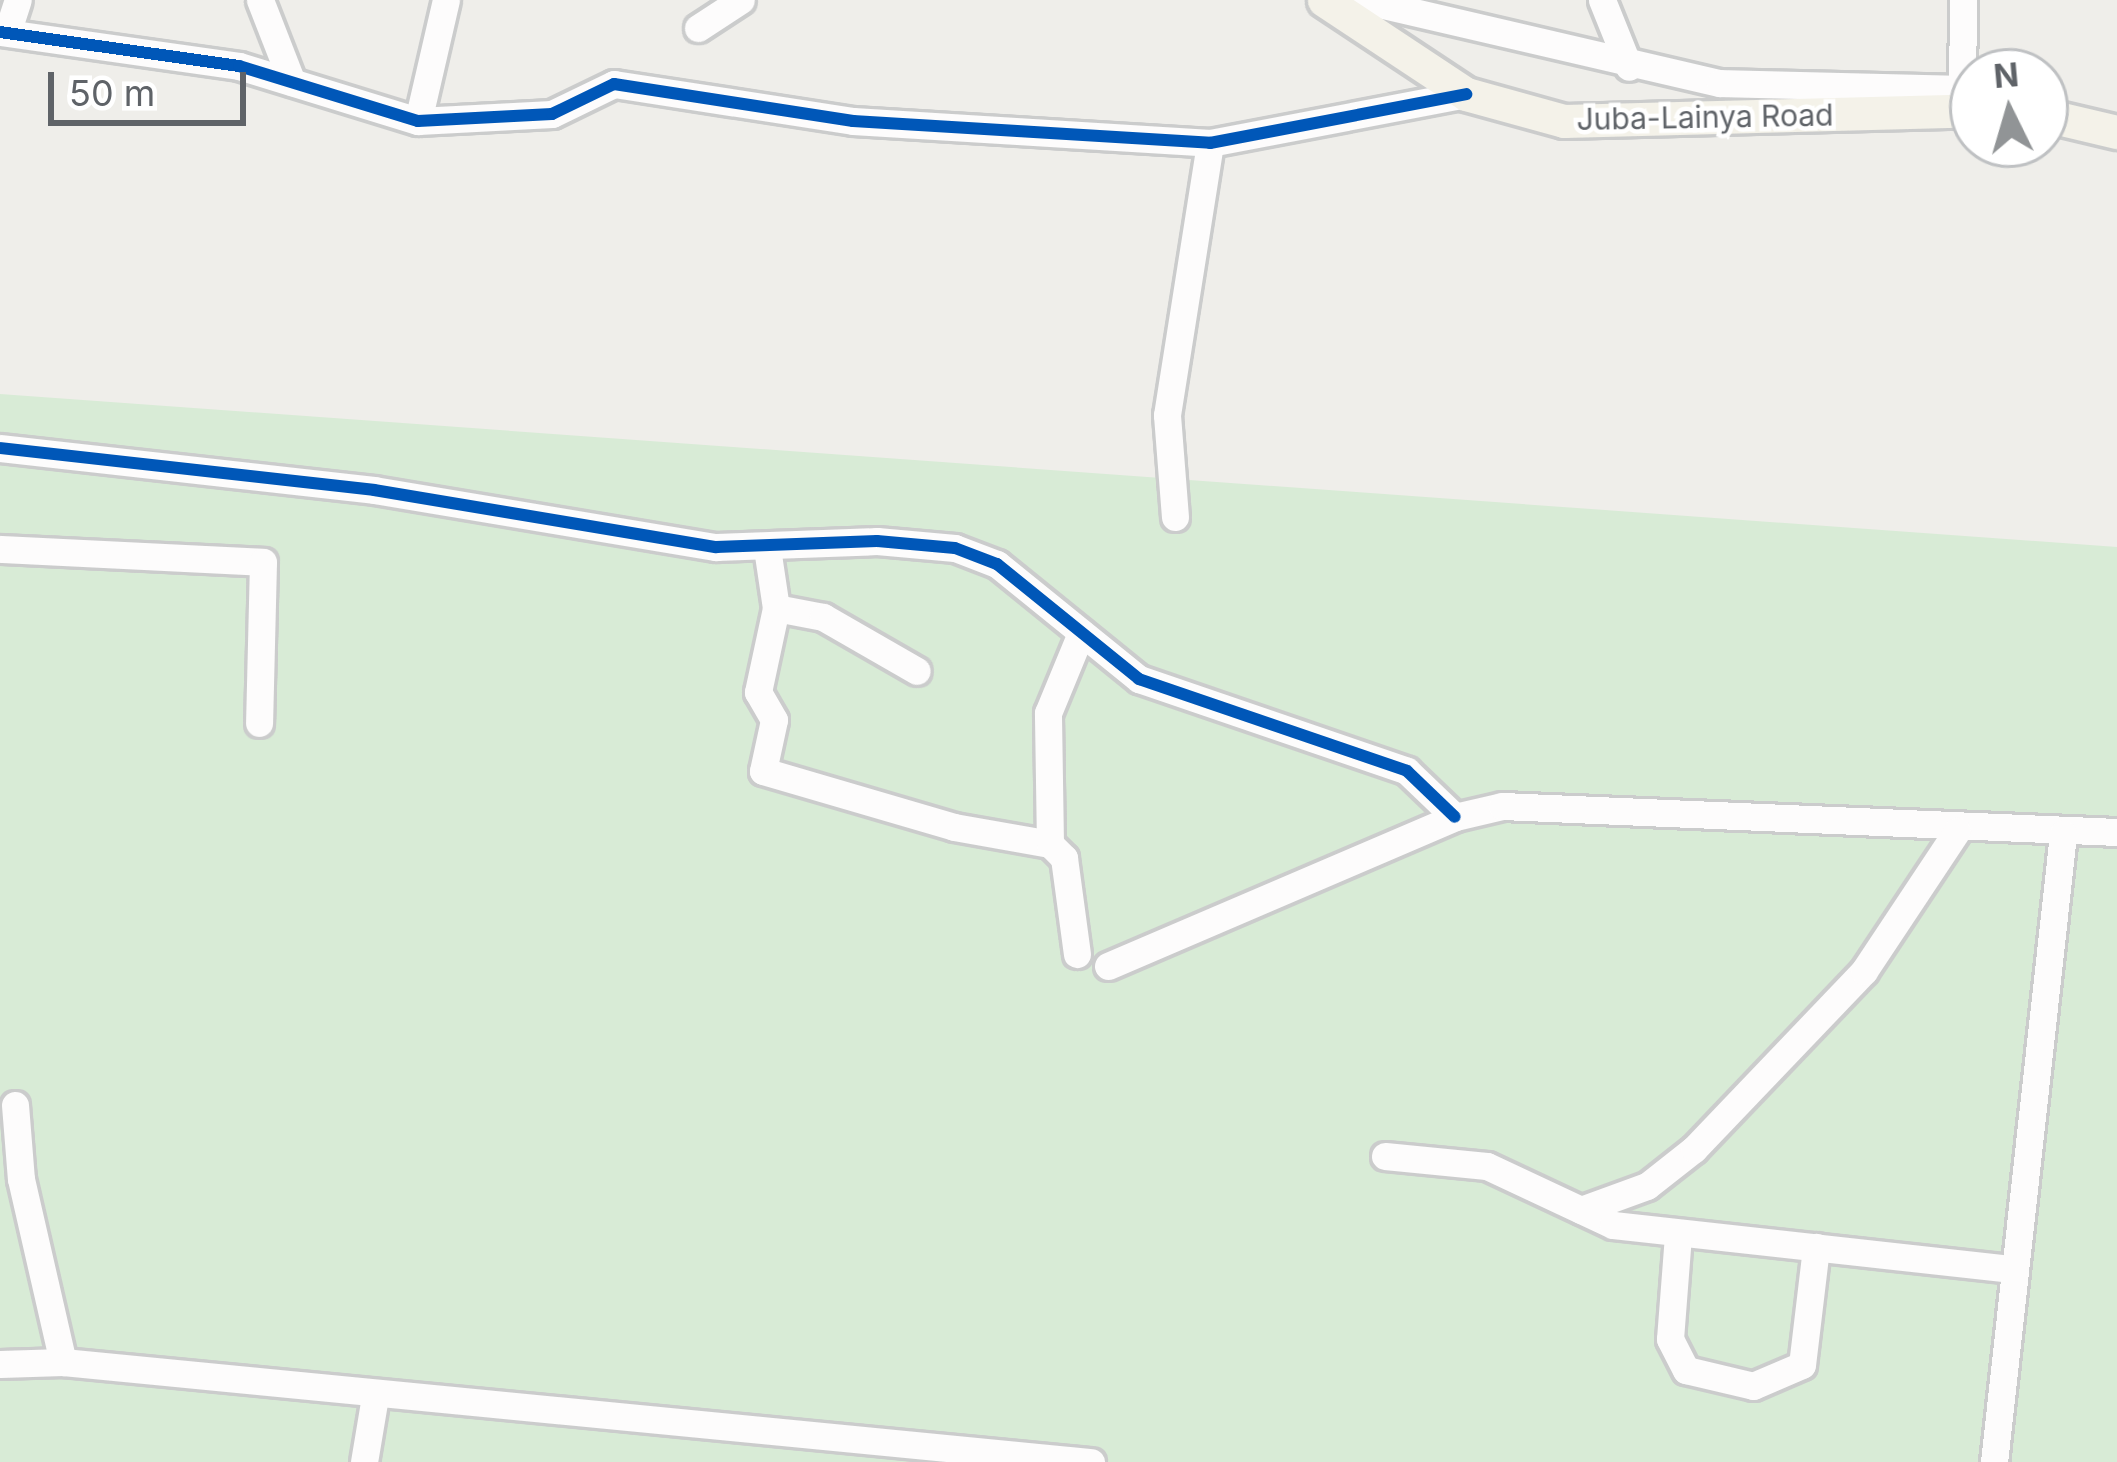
<!DOCTYPE html>
<style>
body{margin:0}
#map{position:relative;width:2117px;height:1462px;overflow:hidden;background:#efeeea;font-family:Inter,sans-serif}
div>[style]{position:absolute}
.green>*{inset:0;background:#d8ebd6}
.roads{filter:drop-shadow(3px 0 #cbcccc) drop-shadow(-3px 0 #cbcccc) drop-shadow(0 3px #cbcccc) drop-shadow(0 -3px #cbcccc)}
.minor>*{height:27px;margin:-13.5px;padding:0 13.5px;transform-origin:13.5px;border-radius:13.5px;background:#fdfcfc}
.major>*{height:33px;margin:-16.5px;padding:0 16.5px;transform-origin:16.5px;border-radius:16.5px;background:#f4f2e9}
.cycleway>*{height:12px;margin:-6px;padding:0 6px;transform-origin:6px;border-radius:6px;background:#0057b8}
span{translate:-50% -50%;white-space:nowrap;text-align:center;line-height:1.15;-webkit-text-stroke:9px #fff;paint-order:stroke}
.street-label{font-size:30px;color:#5f6368}
.north{position:absolute;left:1949px;top:48px;width:120px;height:120px;box-sizing:border-box;background:#fff;border:3px solid #bfc1c3;border-radius:50%;rotate:355deg;font-size:33px;font-weight:700;line-height:48px;text-align:center;color:#5f6368}
.north::after{content:'';display:block;margin:auto;width:42px;height:54px;background:#919496;clip-path:polygon(50% 0,100% 100%,50% 72%,0 100%)}
.scale{position:absolute;left:48px;top:72px;width:198px;height:54px;box-sizing:border-box;border:6px solid #5f6368;border-top:0;padding-left:15px;font-size:36px;line-height:42px;white-space:nowrap;color:#5f6368;-webkit-text-stroke:9px #fff;paint-order:stroke}
</style>
<div id="map">
<div class="green">
<div style="clip-path:polygon(0 394px,2117px 547px,2117px 1462px,0 1462px)"></div>
</div>
<div class="roads">
<div class="minor">
<div style="left:260px;top:0;width:88px;rotate:68.7deg"></div>
<div style="left:1362px;top:0;width:367px;rotate:13.1deg"></div>
<div style="left:1720px;top:83px;width:241px;rotate:1.4deg"></div>
<div style="left:1602px;top:0;width:72px;rotate:68.1deg"></div>
<div style="left:9px;top:27px;width:28px;rotate:-72deg"></div>
<div style="left:698px;top:28px;width:51px;rotate:-33.1deg"></div>
<div style="left:0;top:32px;width:241px;rotate:8.1deg"></div>
<div style="left:239px;top:66px;width:187px;rotate:17.1deg"></div>
<div style="left:418px;top:121px;width:134px;rotate:-3deg"></div>
<div style="left:552px;top:114px;width:69px;rotate:-25.8deg"></div>
<div style="left:614px;top:84px;width:242px;rotate:8.8deg"></div>
<div style="left:853px;top:121px;width:358px;rotate:3.5deg"></div>
<div style="left:1210px;top:143px;width:261px;rotate:-10.8deg"></div>
<div style="left:1962px;top:105px;width:105px;rotate:-89.5deg"></div>
<div style="left:418px;top:121px;width:124px;rotate:-77deg"></div>
<div style="left:0;top:448px;width:376px;rotate:6.4deg"></div>
<div style="left:374px;top:490px;width:347px;rotate:9.5deg"></div>
<div style="left:716px;top:547px;width:161px;rotate:-2.1deg"></div>
<div style="left:877px;top:541px;width:78px;rotate:5.1deg"></div>
<div style="left:955px;top:548px;width:45px;rotate:20.9deg"></div>
<div style="left:997px;top:564px;width:183px;rotate:39deg"></div>
<div style="left:1139px;top:679px;width:283px;rotate:18.9deg"></div>
<div style="left:1407px;top:771px;width:66px;rotate:43.8deg"></div>
<div style="left:1175px;top:517px;width:102px;rotate:-94.5deg"></div>
<div style="left:1167px;top:415px;width:275px;rotate:-81deg"></div>
<div style="left:767px;top:548px;width:61px;rotate:81.5deg"></div>
<div style="left:776px;top:608px;width:86px;rotate:102.1deg"></div>
<div style="left:758px;top:692px;width:32px;rotate:60deg"></div>
<div style="left:774px;top:720px;width:52px;rotate:102.2deg"></div>
<div style="left:763px;top:771px;width:199px;rotate:16.3deg"></div>
<div style="left:954px;top:827px;width:97px;rotate:10deg"></div>
<div style="left:1050px;top:844px;width:131px;rotate:-90.9deg"></div>
<div style="left:1048px;top:713px;width:87px;rotate:-67.6deg"></div>
<div style="left:0;top:549px;width:263px;rotate:2.8deg"></div>
<div style="left:263px;top:562px;width:161px;rotate:91.4deg"></div>
<div style="left:776px;top:608px;width:48px;rotate:10.8deg"></div>
<div style="left:823px;top:617px;width:108px;rotate:29.9deg"></div>
<div style="left:1050px;top:844px;width:20px;rotate:45deg"></div>
<div style="left:1064px;top:858px;width:97px;rotate:82.3deg"></div>
<div style="left:1108px;top:966px;width:378px;rotate:-23.2deg"></div>
<div style="left:1455px;top:817px;width:48px;rotate:-13.2deg"></div>
<div style="left:1502px;top:806px;width:616px;rotate:2.42deg"></div>
<div style="left:15px;top:1105px;width:74px;rotate:85.4deg"></div>
<div style="left:21px;top:1179px;width:188px;rotate:77.1deg"></div>
<div style="left:1385px;top:1156px;width:102px;rotate:5.6deg"></div>
<div style="left:1487px;top:1166px;width:139px;rotate:25.1deg"></div>
<div style="left:1613px;top:1225px;width:402px;rotate:6.3deg"></div>
<div style="left:1581px;top:1210px;width:70px;rotate:-20deg"></div>
<div style="left:1647px;top:1186px;width:60px;rotate:-38.2deg"></div>
<div style="left:1694px;top:1149px;width:246px;rotate:-46.3deg"></div>
<div style="left:1864px;top:971px;width:168px;rotate:-56.4deg"></div>
<div style="left:1678px;top:1235px;width:104px;rotate:94.4deg"></div>
<div style="left:1670px;top:1339px;width:35px;rotate:63deg"></div>
<div style="left:1686px;top:1370px;width:69px;rotate:13.4deg"></div>
<div style="left:1753px;top:1386px;width:53px;rotate:-23.2deg"></div>
<div style="left:1802px;top:1365px;width:119px;rotate:-83.2deg"></div>
<div style="left:0;top:1364px;width:63px;rotate:-1.8deg"></div>
<div style="left:63px;top:1362px;width:1033px;rotate:5.56deg"></div>
<div style="left:364px;top:1462px;width:67px;rotate:-80.5deg"></div>
<div style="left:1994px;top:1462px;width:632px;rotate:-83.73deg"></div>
</div>
<div class="major">
<div style="left:1324px;top:0;width:170px;rotate:33.5deg"></div>
<div style="left:1466px;top:94px;width:102px;rotate:15.4deg"></div>
<div style="left:1564px;top:121px;width:409px;rotate:-1.5deg"></div>
<div style="left:2045px;top:115px;width:74px;rotate:13.3deg"></div>
</div>
</div>
<div class="cycleway">
<div style="left:0;top:32px;width:241px;rotate:8.1deg"></div>
<div style="left:239px;top:66px;width:187px;rotate:17.1deg"></div>
<div style="left:418px;top:121px;width:134px;rotate:-3deg"></div>
<div style="left:552px;top:114px;width:69px;rotate:-25.8deg"></div>
<div style="left:614px;top:84px;width:242px;rotate:8.8deg"></div>
<div style="left:853px;top:121px;width:358px;rotate:3.5deg"></div>
<div style="left:1210px;top:143px;width:261px;rotate:-10.8deg"></div>
<div style="left:0;top:448px;width:376px;rotate:6.4deg"></div>
<div style="left:374px;top:490px;width:347px;rotate:9.5deg"></div>
<div style="left:716px;top:547px;width:161px;rotate:-2.1deg"></div>
<div style="left:877px;top:541px;width:78px;rotate:5.1deg"></div>
<div style="left:955px;top:548px;width:45px;rotate:20.9deg"></div>
<div style="left:997px;top:564px;width:183px;rotate:39deg"></div>
<div style="left:1139px;top:679px;width:283px;rotate:18.9deg"></div>
<div style="left:1407px;top:771px;width:66px;rotate:43.8deg"></div>
</div>
<div class="street-label">
<span style="left:1705px;top:117px;rotate:-1deg">Juba-Lainya Road</span>
</div>
<div class="north">N</div>
<div class="scale">50 m</div>
</div>
